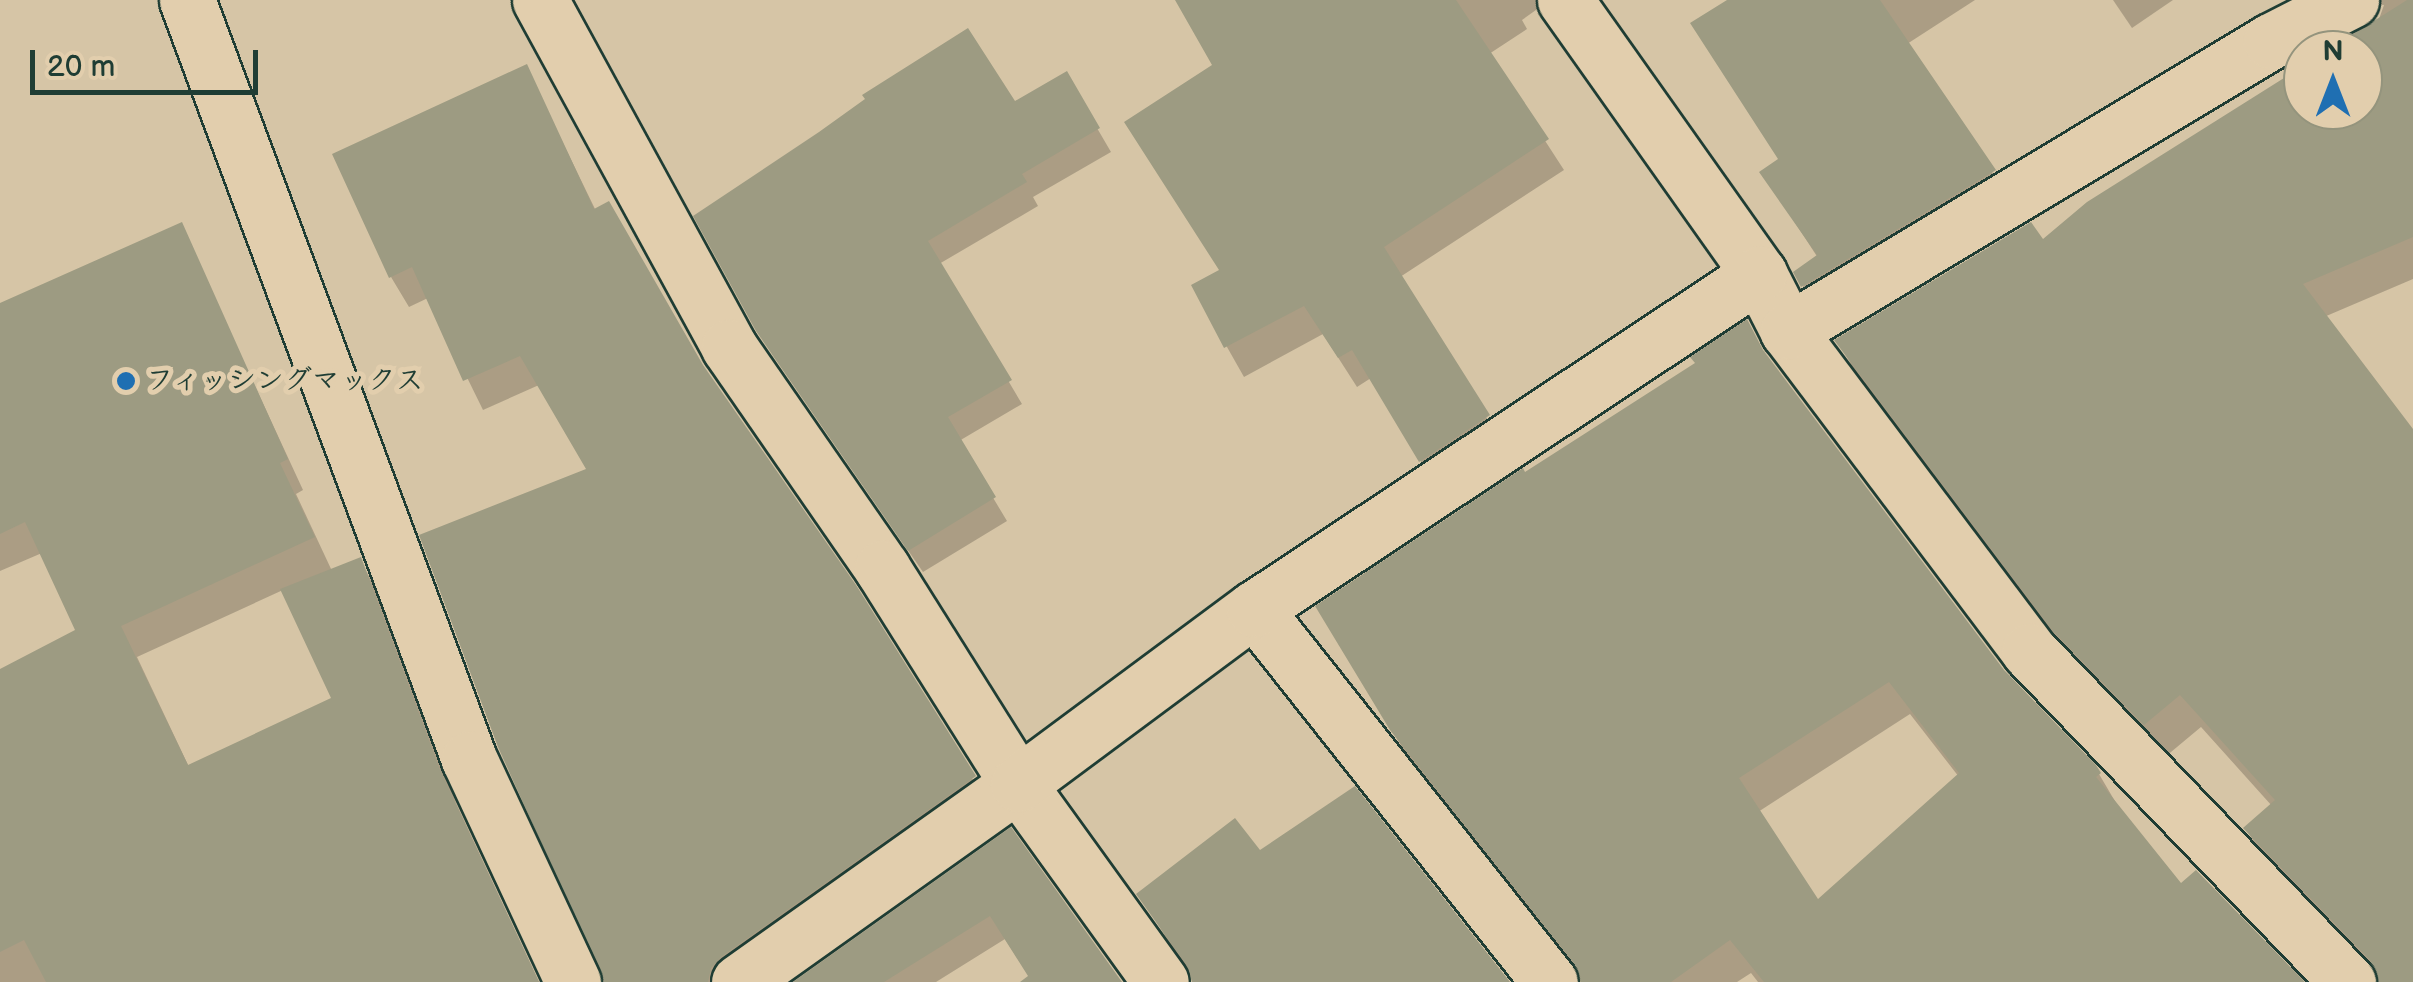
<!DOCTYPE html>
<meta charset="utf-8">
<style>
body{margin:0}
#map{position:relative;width:2413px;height:982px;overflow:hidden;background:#d6c5a6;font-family:"Balsamiq Sans","Klee One",sans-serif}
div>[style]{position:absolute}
.shadow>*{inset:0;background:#0003}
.building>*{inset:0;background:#9d9b82}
.roads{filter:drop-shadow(2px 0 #1f3d34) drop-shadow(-2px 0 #1f3d34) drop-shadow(0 2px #1f3d34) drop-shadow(0 -2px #1f3d34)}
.street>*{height:55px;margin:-27.5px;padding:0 27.5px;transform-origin:27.5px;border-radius:27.5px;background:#e2cead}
.dots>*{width:28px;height:28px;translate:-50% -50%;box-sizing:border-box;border:5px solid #e2cead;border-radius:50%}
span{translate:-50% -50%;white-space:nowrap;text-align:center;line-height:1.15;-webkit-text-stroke:10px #e2cead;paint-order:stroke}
.poi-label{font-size:28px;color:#1f3d34;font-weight:700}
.left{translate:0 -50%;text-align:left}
.north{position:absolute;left:2283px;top:30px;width:100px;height:100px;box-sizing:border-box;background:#e2cead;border:2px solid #94947d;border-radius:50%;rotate:0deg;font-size:28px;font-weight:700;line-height:40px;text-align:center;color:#1f3d34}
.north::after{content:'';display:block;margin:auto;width:35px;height:45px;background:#1f6fb2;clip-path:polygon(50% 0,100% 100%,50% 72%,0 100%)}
.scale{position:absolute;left:30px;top:50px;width:228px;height:45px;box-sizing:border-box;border:5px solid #1f3d34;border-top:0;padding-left:12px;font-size:30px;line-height:35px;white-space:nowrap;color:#1f3d34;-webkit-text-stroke:8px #e2cead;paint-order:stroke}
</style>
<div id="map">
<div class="shadow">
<div style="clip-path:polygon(1177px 0,1550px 0,1522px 20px,1527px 29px,1489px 54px,1564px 170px,1400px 277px,1504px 446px,1438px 490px,1371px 378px,1357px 387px,1323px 334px,1244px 377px,1227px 347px,1194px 286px,1221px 272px,1216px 65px)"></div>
<div style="clip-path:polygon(1732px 0,1975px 0,1907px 44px,2010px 199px,1819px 314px,1803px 286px,1818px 258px,1763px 173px,1780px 161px)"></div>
<div style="clip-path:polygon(2113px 0,2173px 0,2132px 28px)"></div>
<div style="clip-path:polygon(2310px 0,2413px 0,2413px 279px,2324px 317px,2413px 433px,2413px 982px,2381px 982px,2266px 862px,2246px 829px,2272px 806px,2201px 727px,2165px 757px,2075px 665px,1857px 374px,1837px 341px,2042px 243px,2303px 68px,2303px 110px,2363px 110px,2363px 50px,2331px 50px,2379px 19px,2384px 5px)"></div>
<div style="clip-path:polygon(526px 67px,596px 211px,991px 807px,746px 982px,606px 982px,589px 471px,539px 385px,483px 410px,428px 298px,409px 307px,391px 277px)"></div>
<div style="clip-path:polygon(1066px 75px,1111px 152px,1033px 197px,1038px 206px,939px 264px,1022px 404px,959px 441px,1007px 521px,923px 572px,772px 354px,1014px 105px)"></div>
<div style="clip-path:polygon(evenodd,181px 226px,303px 490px,296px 494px,332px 571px,360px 560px,377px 591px,456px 803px,539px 982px,0 982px,0 672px,79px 631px,42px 553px,0 571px,0 306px,181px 226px,283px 590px,335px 700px,189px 767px,137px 657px,283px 590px)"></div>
<div style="clip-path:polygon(evenodd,1767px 359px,2002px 671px,2099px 774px,2119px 808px,2181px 886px,2301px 982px,1758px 982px,1751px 973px,1737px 982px,1583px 982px,1412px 764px,1338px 640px,1524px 476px,1767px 359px,1910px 714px,1959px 777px,1818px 902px,1758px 812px,1910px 714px)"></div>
<div style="clip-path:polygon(1010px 831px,1119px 982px,1033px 982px,1005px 939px,936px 982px,797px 982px)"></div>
<div style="clip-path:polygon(1259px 854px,1507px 982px,1194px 982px,1139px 894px)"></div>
</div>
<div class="building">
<div style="clip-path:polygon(1175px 0,1456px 0,1549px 139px,1384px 247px,1490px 415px,1419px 462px,1352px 350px,1338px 358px,1304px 306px,1224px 348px,1191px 285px,1219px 270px,1124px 122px,1212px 65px)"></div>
<div style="clip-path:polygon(1727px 0,1880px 0,1996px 170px,1801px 287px,1793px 272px,1817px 255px,1759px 172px,1778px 159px,1690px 23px)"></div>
<div style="clip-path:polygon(2407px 0,2413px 0,2413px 237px,2303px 284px,2413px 429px,2413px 982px,2378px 982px,2370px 960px,2243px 828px,2275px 800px,2180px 695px,2144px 725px,2053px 631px,1834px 340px,2031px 222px,2043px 239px,2087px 202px,2303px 66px,2303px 110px,2363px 110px,2363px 50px,2328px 50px)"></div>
<div style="clip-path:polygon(968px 28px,1015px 101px,1067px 71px,1100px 128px,1022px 174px,1027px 182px,928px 241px,1012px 380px,948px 417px,996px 497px,908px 551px,756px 331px,693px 216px,819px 132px,865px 99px,862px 95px)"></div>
<div style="clip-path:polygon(527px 64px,594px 209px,609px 201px,703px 365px,856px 585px,976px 776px,721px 957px,711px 968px,708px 982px,604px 982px,498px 747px,419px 535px,586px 469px,520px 356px,463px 381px,412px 267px,389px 278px,332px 154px)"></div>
<div style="clip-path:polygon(182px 222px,288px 459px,280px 463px,315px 537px,121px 626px,188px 765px,331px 698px,280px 589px,361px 557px,440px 770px,539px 982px,46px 982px,24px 940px,0 952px,0 669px,75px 630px,25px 522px,0 534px,0 303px)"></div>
<div style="clip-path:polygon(evenodd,1747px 319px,1763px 350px,2004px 670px,2096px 765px,2101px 773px,2096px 777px,2181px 883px,2196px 870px,2305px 982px,1764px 982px,1730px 940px,1671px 982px,1581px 982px,1574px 963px,1390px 730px,1315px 606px,1523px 468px,1525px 472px,1695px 363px,1690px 357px,1747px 319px,1889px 682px,1959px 773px,1818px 899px,1739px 778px,1889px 682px)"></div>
<div style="clip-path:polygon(1355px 786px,1510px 982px,1192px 982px,1186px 964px,1136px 894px,1235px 818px,1260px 850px)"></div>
<div style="clip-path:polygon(1011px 827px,1122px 982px,1020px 982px,1028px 976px,990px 916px,884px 982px,793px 982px)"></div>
</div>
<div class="roads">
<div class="street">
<div style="left:187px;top:0;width:810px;rotate:69.62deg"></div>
<div style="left:469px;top:759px;width:246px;rotate:65deg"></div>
<div style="left:540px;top:0;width:395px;rotate:61.4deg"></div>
<div style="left:729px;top:347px;width:269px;rotate:55.3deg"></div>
<div style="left:882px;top:568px;width:255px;rotate:57.8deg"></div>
<div style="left:1018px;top:784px;width:244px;rotate:54.2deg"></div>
<div style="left:1565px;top:0;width:336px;rotate:54.7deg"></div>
<div style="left:1759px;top:274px;width:64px;rotate:63deg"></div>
<div style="left:1788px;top:331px;width:401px;rotate:53deg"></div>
<div style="left:2029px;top:651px;width:460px;rotate:46.1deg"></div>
<div style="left:1788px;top:331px;width:563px;rotate:-30.98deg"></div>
<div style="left:2271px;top:41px;width:90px;rotate:-27.1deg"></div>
<div style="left:1254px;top:609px;width:476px;rotate:51.6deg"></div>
<div style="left:739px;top:982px;width:342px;rotate:-35.4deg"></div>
<div style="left:1018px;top:784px;width:294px;rotate:-36.6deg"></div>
<div style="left:1254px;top:609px;width:606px;rotate:-33.56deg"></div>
</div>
</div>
<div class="dots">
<div style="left:126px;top:381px;background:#1f6fb2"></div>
</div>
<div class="poi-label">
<span class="left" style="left:146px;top:381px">フィッシングマックス</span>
</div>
<div class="north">N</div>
<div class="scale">20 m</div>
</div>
